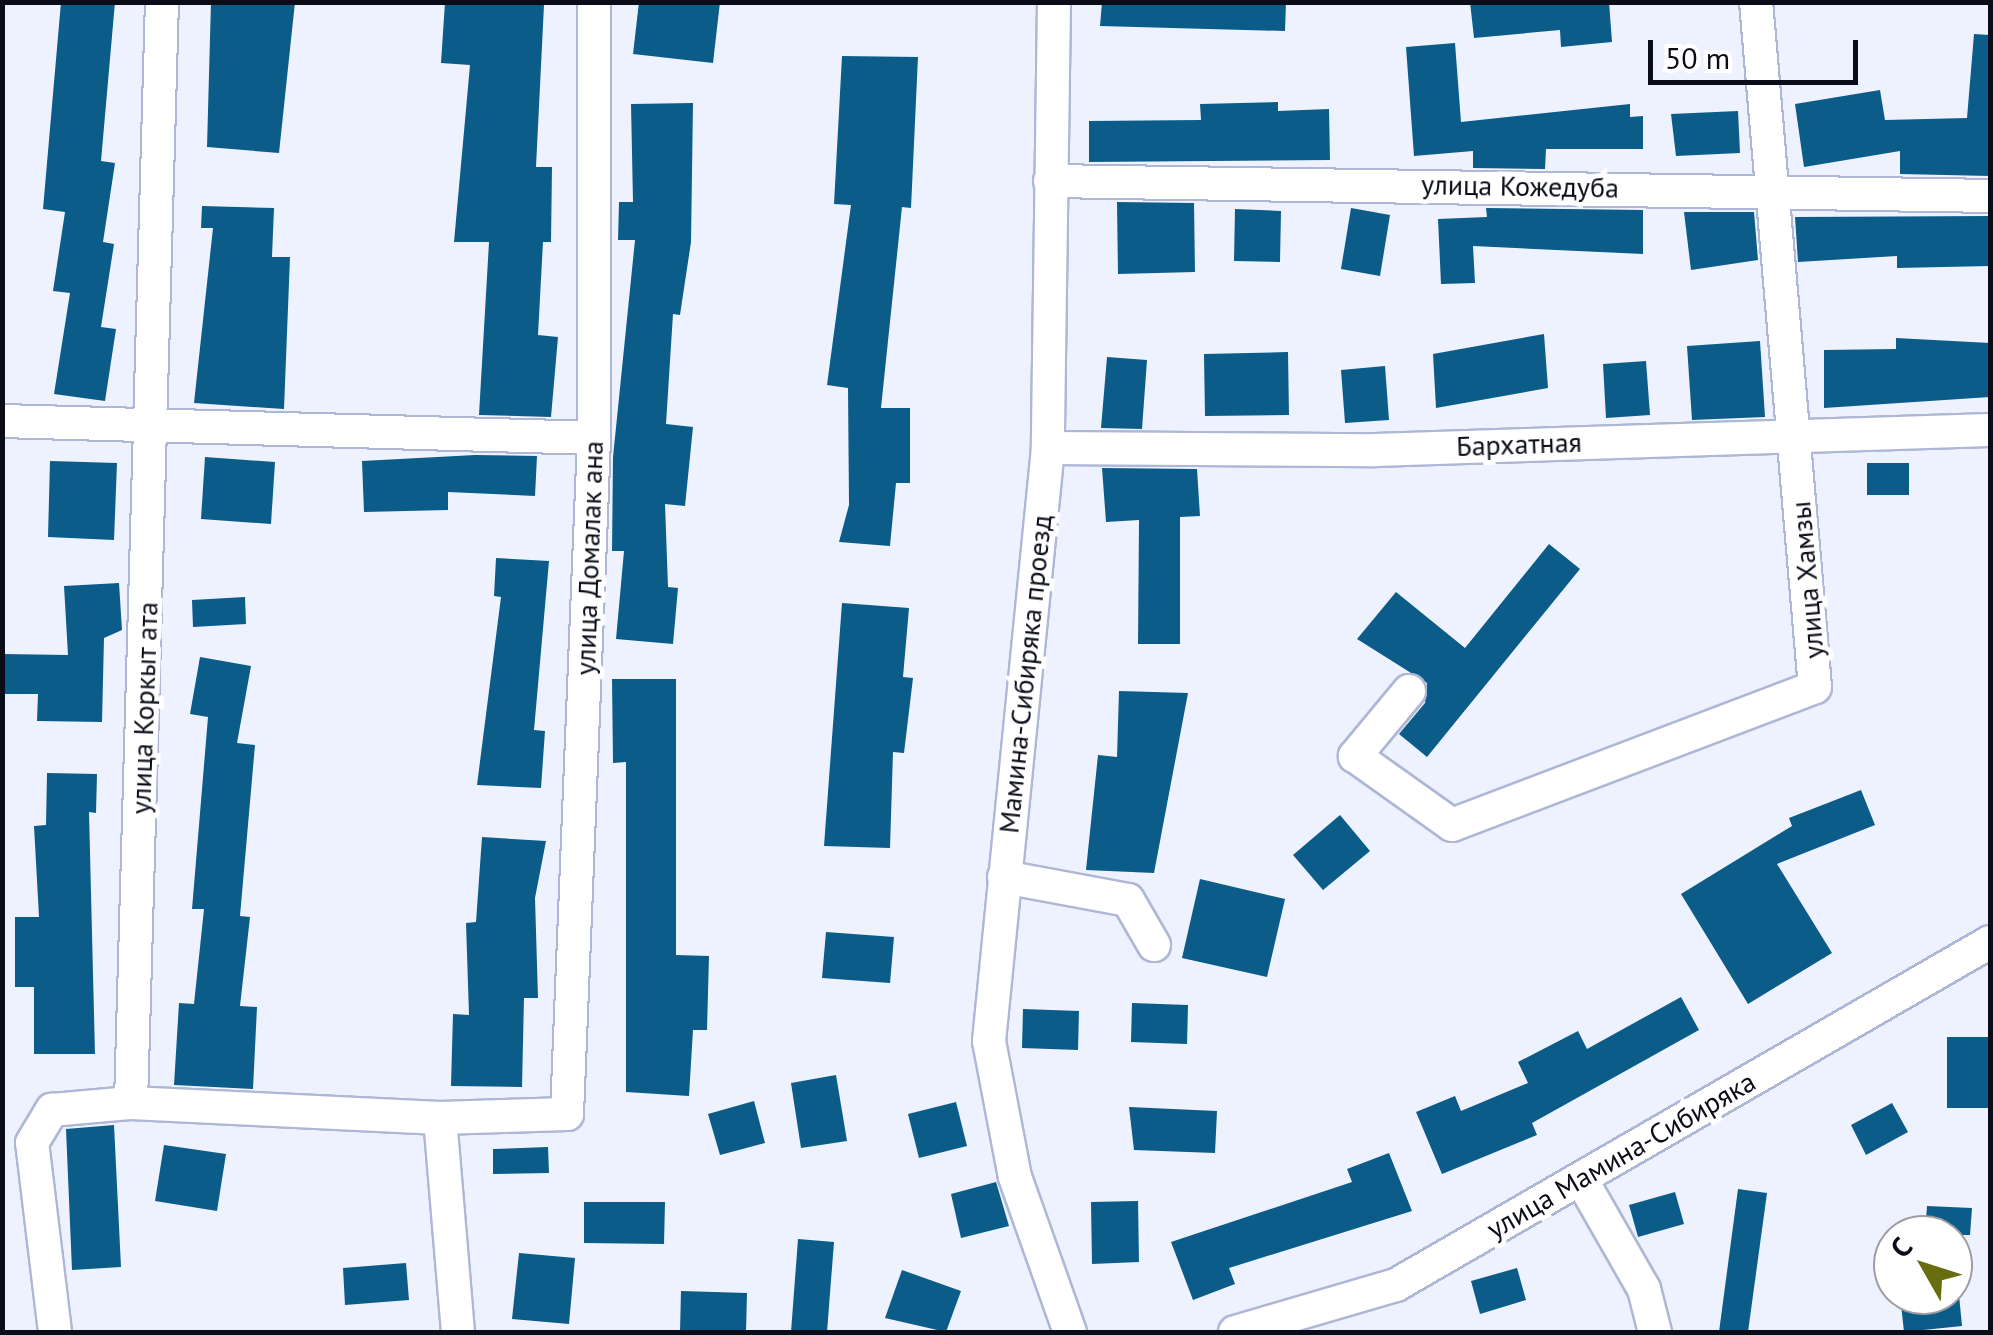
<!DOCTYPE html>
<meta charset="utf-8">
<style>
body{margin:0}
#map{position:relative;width:1993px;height:1335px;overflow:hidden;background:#eef2fe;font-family:"PT Sans",sans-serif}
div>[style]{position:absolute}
.building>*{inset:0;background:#0b5c88}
.roads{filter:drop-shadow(2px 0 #aeb7d5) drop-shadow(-2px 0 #aeb7d5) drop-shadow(0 2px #aeb7d5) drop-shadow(0 -2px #aeb7d5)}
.minor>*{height:32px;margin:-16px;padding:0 16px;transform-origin:16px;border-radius:16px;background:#fff}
span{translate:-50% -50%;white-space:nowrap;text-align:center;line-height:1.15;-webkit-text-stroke:10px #fff;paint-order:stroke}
.street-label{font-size:28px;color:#0a0d17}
.frame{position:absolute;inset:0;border:5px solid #0a0d17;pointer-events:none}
.north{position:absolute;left:1873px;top:1215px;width:100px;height:100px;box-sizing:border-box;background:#fff;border:2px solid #9d9ea2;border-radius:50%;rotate:309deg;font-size:28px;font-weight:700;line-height:40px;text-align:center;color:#0a0d17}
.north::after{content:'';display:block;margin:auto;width:35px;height:45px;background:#696d0f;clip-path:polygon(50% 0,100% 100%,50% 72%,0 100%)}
.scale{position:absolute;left:1648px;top:40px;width:210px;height:45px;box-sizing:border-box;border:5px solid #0a0d17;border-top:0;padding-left:12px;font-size:30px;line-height:35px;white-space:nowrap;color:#0a0d17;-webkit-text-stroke:8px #fff;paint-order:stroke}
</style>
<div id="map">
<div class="building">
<div style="clip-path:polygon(61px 2px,115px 2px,101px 161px,115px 163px,103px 242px,114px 244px,101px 327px,116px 329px,105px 401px,54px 394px,70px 293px,53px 291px,65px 212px,43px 209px)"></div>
<div style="clip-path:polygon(211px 2px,295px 2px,279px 153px,207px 147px)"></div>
<div style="clip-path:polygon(445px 2px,544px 5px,536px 167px,552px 167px,551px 242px,543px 242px,538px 335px,558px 337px,551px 417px,479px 415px,489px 242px,454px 242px,470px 65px,441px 63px)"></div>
<div style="clip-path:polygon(639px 2px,720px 2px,713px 63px,633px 54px)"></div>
<div style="clip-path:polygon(1102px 2px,1286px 2px,1285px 31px,1100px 26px)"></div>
<div style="clip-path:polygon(1470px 2px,1609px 2px,1612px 42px,1561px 47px,1560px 30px,1474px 38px)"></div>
<div style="clip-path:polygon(1974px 34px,1990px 35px,1990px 176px,1900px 174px,1900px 151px,1804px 167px,1795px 104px,1880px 90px,1885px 120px,1967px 118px)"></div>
<div style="clip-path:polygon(1455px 43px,1461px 122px,1630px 104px,1630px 117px,1643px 116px,1643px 149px,1546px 149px,1545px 169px,1473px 168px,1473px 151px,1414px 156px,1406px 47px)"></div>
<div style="clip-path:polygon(842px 56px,918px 57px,911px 208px,902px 207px,881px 408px,910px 408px,910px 483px,896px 483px,890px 546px,839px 542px,849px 505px,848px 388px,827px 385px,851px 205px,834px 204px)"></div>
<div style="clip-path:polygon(1278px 102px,1278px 111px,1329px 109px,1330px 160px,1089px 162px,1089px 121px,1201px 120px,1200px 104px)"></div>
<div style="clip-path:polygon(693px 103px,691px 242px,680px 315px,673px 314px,666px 424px,693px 427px,685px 506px,665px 504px,668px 587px,678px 588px,673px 644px,616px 639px,624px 551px,612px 551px,613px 457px,635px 240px,618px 240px,619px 202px,633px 202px,631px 104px)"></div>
<div style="clip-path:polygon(1738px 111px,1740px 153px,1676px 156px,1671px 114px)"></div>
<div style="clip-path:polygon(1117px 202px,1194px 203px,1195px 272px,1118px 274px)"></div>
<div style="clip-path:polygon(202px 206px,274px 208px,272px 257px,290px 257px,284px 409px,194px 403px,213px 228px,201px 228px)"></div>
<div style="clip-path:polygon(1351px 208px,1390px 215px,1380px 276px,1341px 269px)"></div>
<div style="clip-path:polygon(1486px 208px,1643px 210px,1643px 254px,1473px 246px,1475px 283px,1441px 284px,1438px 219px,1487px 217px)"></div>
<div style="clip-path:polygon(1235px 209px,1281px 211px,1280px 262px,1234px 261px)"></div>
<div style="clip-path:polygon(1684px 212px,1754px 212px,1758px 260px,1691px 270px)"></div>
<div style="clip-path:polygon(1990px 216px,1990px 266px,1897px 268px,1897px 256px,1798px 262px,1795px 217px)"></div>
<div style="clip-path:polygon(1544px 334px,1548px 388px,1436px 408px,1433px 354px)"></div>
<div style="clip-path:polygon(1896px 338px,1990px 343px,1990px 397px,1824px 408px,1824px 350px,1896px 349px)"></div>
<div style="clip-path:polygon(1760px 341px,1765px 417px,1692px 420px,1687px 346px)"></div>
<div style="clip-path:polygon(1288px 352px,1289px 415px,1205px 416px,1204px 354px)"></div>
<div style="clip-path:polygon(1107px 357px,1147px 360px,1142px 429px,1101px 428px)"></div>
<div style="clip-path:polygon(1646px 361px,1650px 415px,1606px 418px,1603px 364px)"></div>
<div style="clip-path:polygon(1385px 366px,1389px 420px,1345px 423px,1341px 370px)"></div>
<div style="clip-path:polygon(475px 455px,537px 456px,535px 496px,448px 492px,448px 510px,364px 512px,362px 461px)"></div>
<div style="clip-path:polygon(205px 457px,275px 462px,271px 524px,201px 519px)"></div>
<div style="clip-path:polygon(50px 461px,117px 463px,114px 540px,48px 537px)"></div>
<div style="clip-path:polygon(1867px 463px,1909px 463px,1909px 495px,1867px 495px)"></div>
<div style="clip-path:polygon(1102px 468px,1197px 469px,1200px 516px,1180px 517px,1180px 644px,1138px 644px,1139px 520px,1106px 522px)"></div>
<div style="clip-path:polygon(1549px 544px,1580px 569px,1427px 757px,1399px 734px,1425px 703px,1427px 683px,1357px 639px,1396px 592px,1465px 648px)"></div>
<div style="clip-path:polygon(496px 558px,549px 561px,534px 730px,545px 731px,541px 788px,477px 785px,501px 597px,494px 596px)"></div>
<div style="clip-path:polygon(119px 583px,122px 630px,104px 638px,102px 722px,37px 721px,38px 694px,2px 694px,2px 654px,68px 655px,64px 586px)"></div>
<div style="clip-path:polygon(245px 597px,246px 624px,193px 627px,192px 600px)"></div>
<div style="clip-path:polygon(842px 603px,909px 608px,903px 677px,913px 678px,904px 753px,893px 752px,890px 848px,824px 846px)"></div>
<div style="clip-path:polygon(200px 657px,251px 666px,237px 743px,255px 745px,240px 916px,250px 917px,240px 1006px,257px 1007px,253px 1089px,174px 1085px,179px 1003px,194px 1004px,204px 909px,192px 909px,208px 717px,190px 714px)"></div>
<div style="clip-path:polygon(612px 679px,676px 679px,676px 955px,709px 956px,707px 1030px,693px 1030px,689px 1096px,626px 1092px,626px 762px,613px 763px)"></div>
<div style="clip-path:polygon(1119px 691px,1188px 693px,1154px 873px,1086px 870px,1098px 755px,1117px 757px)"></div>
<div style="clip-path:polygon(47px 773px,97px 774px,96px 813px,89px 812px,95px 1054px,34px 1054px,34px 987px,15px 987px,15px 917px,39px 917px,34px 826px,46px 825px)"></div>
<div style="clip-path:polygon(1861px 790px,1875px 825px,1777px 864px,1832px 953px,1748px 1004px,1681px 894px,1792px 826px,1789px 818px)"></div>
<div style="clip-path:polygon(1340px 815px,1370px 851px,1323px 890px,1293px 855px)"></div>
<div style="clip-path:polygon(482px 837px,546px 841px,535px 898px,538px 998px,524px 998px,522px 1087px,451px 1086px,453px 1014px,469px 1015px,466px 923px,476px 922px)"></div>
<div style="clip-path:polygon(1200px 879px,1285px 899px,1267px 977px,1182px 958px)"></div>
<div style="clip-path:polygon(826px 932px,894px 937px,890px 983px,822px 978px)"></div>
<div style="clip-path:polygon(1681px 997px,1699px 1030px,1532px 1123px,1537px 1135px,1442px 1174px,1416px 1112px,1455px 1096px,1461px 1111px,1528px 1083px,1518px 1062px,1578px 1031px,1587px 1049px)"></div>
<div style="clip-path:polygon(1132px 1003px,1188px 1005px,1187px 1044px,1131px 1042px)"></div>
<div style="clip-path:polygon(1023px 1009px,1079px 1011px,1078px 1050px,1022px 1048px)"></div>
<div style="clip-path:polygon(1947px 1037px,1990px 1037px,1990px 1108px,1947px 1108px)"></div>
<div style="clip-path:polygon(836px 1075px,847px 1141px,801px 1148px,791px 1083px)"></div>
<div style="clip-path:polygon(754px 1101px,765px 1143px,720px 1155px,708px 1114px)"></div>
<div style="clip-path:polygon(956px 1102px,967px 1146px,919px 1158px,908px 1114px)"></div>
<div style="clip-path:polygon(1892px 1103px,1908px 1132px,1866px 1155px,1851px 1125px)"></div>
<div style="clip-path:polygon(1129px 1107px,1217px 1111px,1215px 1153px,1134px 1150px)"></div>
<div style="clip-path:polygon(114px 1125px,121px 1267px,72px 1270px,66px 1129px)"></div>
<div style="clip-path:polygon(164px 1145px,226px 1154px,217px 1211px,155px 1201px)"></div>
<div style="clip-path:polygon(548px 1147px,549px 1173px,493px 1174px,493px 1149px)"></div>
<div style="clip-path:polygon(1389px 1153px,1412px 1211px,1229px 1268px,1235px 1284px,1193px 1300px,1171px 1242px,1352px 1182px,1347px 1169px)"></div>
<div style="clip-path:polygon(996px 1182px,1009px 1226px,961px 1238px,951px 1194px)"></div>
<div style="clip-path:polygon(1738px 1189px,1767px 1193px,1748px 1332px,1719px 1332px)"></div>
<div style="clip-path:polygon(1675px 1192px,1684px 1224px,1638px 1237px,1629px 1205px)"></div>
<div style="clip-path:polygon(1138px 1201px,1139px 1262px,1092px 1264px,1091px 1202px)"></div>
<div style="clip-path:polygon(584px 1202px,665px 1202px,664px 1244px,584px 1243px)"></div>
<div style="clip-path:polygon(1927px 1206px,1972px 1208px,1970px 1235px,1925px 1235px)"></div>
<div style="clip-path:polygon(798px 1239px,834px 1242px,827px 1332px,791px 1332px)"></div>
<div style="clip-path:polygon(519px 1253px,575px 1258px,569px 1324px,512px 1319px)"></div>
<div style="clip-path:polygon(406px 1263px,409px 1300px,345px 1305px,343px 1268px)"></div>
<div style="clip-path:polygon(1517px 1268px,1526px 1300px,1480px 1314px,1471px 1281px)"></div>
<div style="clip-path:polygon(902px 1270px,961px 1291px,946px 1332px,885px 1318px)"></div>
<div style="clip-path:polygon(681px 1291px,747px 1293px,746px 1332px,680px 1332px)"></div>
<div style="clip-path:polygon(1900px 1295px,1959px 1295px,1962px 1326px,1904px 1332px)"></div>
</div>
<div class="roads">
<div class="minor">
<div style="left:1054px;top:2px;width:446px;rotate:90.8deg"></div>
<div style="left:1048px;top:448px;width:596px;rotate:95.68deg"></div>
<div style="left:989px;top:1041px;width:138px;rotate:79.2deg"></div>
<div style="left:1015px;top:1177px;width:164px;rotate:70.5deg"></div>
<div style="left:1050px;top:181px;width:940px;rotate:0.91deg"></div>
<div style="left:2px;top:421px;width:592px;rotate:1.64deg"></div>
<div style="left:1048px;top:448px;width:327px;rotate:0.4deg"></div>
<div style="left:1375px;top:450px;width:615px;rotate:-1.86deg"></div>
<div style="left:1409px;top:691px;width:85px;rotate:129.7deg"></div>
<div style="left:1355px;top:756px;width:119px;rotate:35.4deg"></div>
<div style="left:1452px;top:825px;width:388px;rotate:-20.8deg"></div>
<div style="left:1815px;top:687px;width:688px;rotate:-94.92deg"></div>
<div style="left:1004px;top:877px;width:126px;rotate:10.5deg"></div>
<div style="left:1128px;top:900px;width:52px;rotate:60deg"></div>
<div style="left:131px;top:1103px;width:309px;rotate:2.8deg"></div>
<div style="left:440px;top:1118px;width:127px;rotate:-1.8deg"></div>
<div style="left:567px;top:1114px;width:677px;rotate:-87.71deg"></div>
<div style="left:594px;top:438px;width:436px;rotate:-90deg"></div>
<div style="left:440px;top:1118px;width:215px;rotate:85.2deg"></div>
<div style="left:1581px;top:1179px;width:127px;rotate:60.2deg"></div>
<div style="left:1644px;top:1289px;width:44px;rotate:75.7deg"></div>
<div style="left:55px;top:1332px;width:190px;rotate:-96.9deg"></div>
<div style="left:32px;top:1143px;width:39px;rotate:-59deg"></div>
<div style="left:52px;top:1110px;width:79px;rotate:-5.1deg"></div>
<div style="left:131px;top:1103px;width:1101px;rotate:-88.39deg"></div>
<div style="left:1235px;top:1332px;width:168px;rotate:-16.3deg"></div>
<div style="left:1396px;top:1285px;width:686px;rotate:-30deg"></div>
</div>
</div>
<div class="street-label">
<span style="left:1520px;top:186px;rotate:1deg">улица Кожедуба</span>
<span style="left:1519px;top:444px;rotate:-2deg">Бархатная</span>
<span style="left:589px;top:558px;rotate:-88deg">улица Домалак ана</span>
<span style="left:1807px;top:580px;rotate:-95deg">улица Хамзы</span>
<span style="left:1025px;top:674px;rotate:-84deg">Мамина-Сибиряка проезд</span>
<span style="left:144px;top:708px;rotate:-88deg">улица Коркыт ата</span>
<span style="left:1621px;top:1155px;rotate:-30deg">улица Мамина-Сибиряка</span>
</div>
<div class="frame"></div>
<div class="north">С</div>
<div class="scale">50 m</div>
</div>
